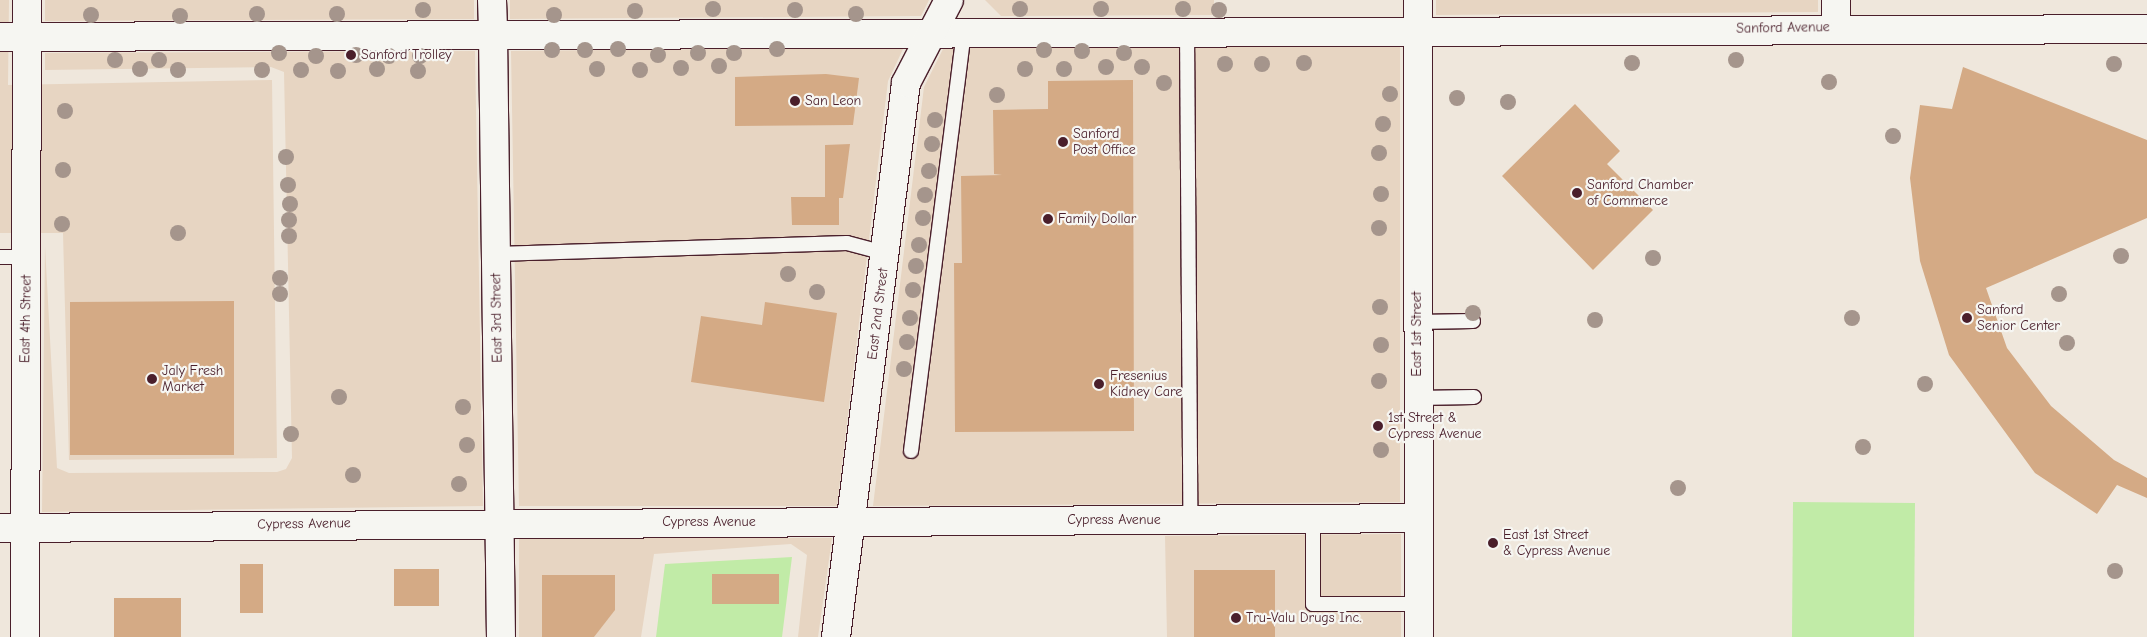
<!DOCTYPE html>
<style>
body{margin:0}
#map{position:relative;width:2147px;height:637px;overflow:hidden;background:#efe7dc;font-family:"Comic Neue",sans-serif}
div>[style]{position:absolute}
.built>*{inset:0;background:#e7d5c2}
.green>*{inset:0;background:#c1eba7}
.building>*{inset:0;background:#d4aa85}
.roads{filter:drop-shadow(1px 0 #4a1f2b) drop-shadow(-1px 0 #4a1f2b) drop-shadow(0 1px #4a1f2b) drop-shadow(0 -1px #4a1f2b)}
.lane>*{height:14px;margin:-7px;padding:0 7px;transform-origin:7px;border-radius:7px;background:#f6f6f2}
.street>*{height:28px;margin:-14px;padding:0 14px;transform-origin:14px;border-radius:14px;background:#f6f6f2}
.secondary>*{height:28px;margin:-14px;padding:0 14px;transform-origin:14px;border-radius:14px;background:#f6f6f2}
.trees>*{width:16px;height:16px;margin:-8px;border-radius:50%;background:#a5958c}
.dots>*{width:14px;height:14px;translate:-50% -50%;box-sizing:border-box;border:2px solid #f6f6f2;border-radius:50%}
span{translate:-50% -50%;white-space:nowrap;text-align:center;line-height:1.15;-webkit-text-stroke:4.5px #f6f6f2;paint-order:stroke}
.street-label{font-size:14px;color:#4a1f2b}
.poi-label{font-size:14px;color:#4a1f2b}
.left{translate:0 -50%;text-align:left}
</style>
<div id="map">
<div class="built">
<div style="clip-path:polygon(0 0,9px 0,8px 85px,272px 80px,277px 458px,69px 460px,63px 233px,0 233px)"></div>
<div style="clip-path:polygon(45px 0,474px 0,474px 19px,45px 21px)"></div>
<div style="clip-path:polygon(510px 0,929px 0,921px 16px,914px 16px,510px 19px)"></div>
<div style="clip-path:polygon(985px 0,1214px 0,1214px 15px,1001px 16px)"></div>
<div style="clip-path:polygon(1436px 0,1818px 0,1818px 12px,1436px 15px)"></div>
<div style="clip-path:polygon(1400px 46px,1400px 502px,873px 506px,924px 87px,944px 47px)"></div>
<div style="clip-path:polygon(904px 47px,888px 81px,837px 506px,519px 506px,511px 51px)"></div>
<div style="clip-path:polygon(475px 51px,483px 506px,42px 512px,45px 246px,57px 468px,69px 473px,277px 472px,286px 469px,292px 458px,284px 72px,271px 67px,45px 70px,45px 53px)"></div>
<div style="clip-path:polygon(1401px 534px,1401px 637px,1167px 637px,1165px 536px)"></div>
<div style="clip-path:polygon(519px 538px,832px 538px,818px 637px,798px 637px,807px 555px,791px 544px,654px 554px,641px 637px,519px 637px)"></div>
</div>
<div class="green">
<div style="clip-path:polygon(1793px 502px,1915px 503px,1914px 637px,1792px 637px)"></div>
<div style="clip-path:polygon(792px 557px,782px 637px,656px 637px,665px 564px)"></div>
</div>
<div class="building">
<div style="clip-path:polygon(1963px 67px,2147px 140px,2147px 218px,1986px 288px,2007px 348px,2051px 406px,2114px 460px,2147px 478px,2147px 498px,2117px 485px,2097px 514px,2035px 473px,1949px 355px,1920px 261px,1910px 178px,1920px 105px,1952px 109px)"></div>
<div style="clip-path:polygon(826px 74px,859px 78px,853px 125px,735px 126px,735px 77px)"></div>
<div style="clip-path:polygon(1133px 80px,1134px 431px,955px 432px,954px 263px,962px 263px,961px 176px,1002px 175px,994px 174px,993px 110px,1048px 109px,1048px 81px)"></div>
<div style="clip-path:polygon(1575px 104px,1620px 151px,1607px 164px,1653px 210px,1593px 270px,1502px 176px)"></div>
<div style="clip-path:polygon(850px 144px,843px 198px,839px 198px,839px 225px,792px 225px,791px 197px,825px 197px,825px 145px)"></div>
<div style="clip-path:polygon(234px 301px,234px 455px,70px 455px,70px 302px)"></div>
<div style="clip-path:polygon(765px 302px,837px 313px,824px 402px,691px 382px,701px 316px,762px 325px)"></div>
<div style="clip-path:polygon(240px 564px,263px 564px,263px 613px,240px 613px)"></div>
<div style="clip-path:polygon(394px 569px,439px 569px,439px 606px,394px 606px)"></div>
<div style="clip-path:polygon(1194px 570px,1275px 570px,1275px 637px,1194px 637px)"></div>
<div style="clip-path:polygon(712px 574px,779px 574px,779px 604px,712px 604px)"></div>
<div style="clip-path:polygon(542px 575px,615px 575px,615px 610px,594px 637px,542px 637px)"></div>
<div style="clip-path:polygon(114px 598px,181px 598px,181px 637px,114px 637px)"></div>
</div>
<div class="roads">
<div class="lane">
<div style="left:1187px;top:30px;width:490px;rotate:89.6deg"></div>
<div style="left:496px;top:254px;width:351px;rotate:-1.8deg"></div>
<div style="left:847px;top:243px;width:39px;rotate:15deg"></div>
<div style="left:0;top:257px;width:27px"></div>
<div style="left:1417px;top:322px;width:56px;rotate:-1deg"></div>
<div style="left:1417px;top:398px;width:57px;rotate:-1deg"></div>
<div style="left:911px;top:451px;width:423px;rotate:-82.8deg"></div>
<div style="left:1313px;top:519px;width:85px;rotate:90deg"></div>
<div style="left:1313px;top:604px;width:106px"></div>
</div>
<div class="street">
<div style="left:493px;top:35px;width:602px;rotate:89.24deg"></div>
<div style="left:0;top:528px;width:1418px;rotate:-0.4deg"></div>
<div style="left:25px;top:637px;width:637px;rotate:-89.82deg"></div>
</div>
<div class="secondary">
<div style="left:492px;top:0;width:35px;rotate:88deg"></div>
<div style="left:1418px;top:0;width:637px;rotate:89.91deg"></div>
<div style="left:1836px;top:0;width:27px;rotate:90deg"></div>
<div style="left:0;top:37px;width:2147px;rotate:-0.21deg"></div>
<div style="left:836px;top:637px;width:558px;rotate:-82.8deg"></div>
<div style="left:906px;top:83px;width:93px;rotate:-62.6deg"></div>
</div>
</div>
<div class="trees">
<div style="left:713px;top:9px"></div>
<div style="left:1020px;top:9px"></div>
<div style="left:1101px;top:9px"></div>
<div style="left:1183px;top:9px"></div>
<div style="left:423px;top:10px"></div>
<div style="left:795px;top:10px"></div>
<div style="left:1219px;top:10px"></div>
<div style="left:635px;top:11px"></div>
<div style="left:257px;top:14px"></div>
<div style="left:337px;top:14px"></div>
<div style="left:856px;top:14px"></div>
<div style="left:91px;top:15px"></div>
<div style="left:554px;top:15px"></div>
<div style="left:180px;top:16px"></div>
<div style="left:618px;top:49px"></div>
<div style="left:777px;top:49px"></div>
<div style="left:552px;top:50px"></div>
<div style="left:585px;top:50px"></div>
<div style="left:1044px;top:50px"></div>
<div style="left:1082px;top:51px"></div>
<div style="left:279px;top:53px"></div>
<div style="left:698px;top:53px"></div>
<div style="left:734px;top:53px"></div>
<div style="left:1124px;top:53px"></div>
<div style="left:356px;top:55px"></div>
<div style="left:658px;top:55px"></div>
<div style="left:316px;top:56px"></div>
<div style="left:389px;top:56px"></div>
<div style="left:420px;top:56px"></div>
<div style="left:115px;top:60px"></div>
<div style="left:159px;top:60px"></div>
<div style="left:1736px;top:60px"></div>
<div style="left:1304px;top:63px"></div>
<div style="left:1632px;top:63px"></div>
<div style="left:1225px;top:64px"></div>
<div style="left:1262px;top:64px"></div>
<div style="left:2114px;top:64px"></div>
<div style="left:719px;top:66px"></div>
<div style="left:1106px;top:67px"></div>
<div style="left:1142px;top:67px"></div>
<div style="left:681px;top:68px"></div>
<div style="left:140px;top:69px"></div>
<div style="left:377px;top:69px"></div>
<div style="left:597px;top:69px"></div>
<div style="left:1025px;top:69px"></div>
<div style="left:1064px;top:69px"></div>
<div style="left:178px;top:70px"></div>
<div style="left:262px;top:70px"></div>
<div style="left:301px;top:70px"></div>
<div style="left:640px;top:70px"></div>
<div style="left:338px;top:71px"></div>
<div style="left:418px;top:71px"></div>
<div style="left:1829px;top:82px"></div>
<div style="left:1164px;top:83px"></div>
<div style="left:1390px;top:94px"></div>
<div style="left:997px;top:95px"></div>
<div style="left:1457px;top:98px"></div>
<div style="left:1508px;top:102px"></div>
<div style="left:65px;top:111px"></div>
<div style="left:935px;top:120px"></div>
<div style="left:1383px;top:124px"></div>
<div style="left:1893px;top:136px"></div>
<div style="left:932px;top:144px"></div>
<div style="left:1379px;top:153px"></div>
<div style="left:286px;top:157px"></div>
<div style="left:63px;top:170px"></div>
<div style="left:929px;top:171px"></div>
<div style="left:288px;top:185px"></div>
<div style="left:1381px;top:194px"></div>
<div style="left:925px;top:195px"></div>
<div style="left:290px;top:204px"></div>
<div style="left:923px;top:218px"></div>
<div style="left:289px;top:220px"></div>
<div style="left:62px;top:224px"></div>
<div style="left:1379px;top:228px"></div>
<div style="left:178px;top:233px"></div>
<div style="left:289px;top:236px"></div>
<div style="left:919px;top:245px"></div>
<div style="left:2121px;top:256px"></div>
<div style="left:1653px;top:258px"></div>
<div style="left:916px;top:266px"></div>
<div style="left:788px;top:274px"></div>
<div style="left:280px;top:278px"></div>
<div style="left:913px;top:290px"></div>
<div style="left:817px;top:292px"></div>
<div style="left:280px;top:294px"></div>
<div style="left:2059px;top:294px"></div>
<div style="left:1380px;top:307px"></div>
<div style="left:1473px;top:313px"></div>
<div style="left:910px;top:318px"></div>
<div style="left:1852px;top:318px"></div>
<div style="left:1595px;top:320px"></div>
<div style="left:907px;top:342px"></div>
<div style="left:2067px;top:343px"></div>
<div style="left:1381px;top:345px"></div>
<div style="left:904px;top:369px"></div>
<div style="left:1379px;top:381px"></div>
<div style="left:1925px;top:384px"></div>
<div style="left:339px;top:397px"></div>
<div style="left:463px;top:407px"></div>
<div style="left:291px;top:434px"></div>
<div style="left:467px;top:445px"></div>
<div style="left:1863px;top:447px"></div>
<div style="left:1381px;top:450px"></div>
<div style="left:353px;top:475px"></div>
<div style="left:459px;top:484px"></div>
<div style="left:1678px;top:488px"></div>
<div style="left:2115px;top:571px"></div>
</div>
<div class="dots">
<div style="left:351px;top:55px;background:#4a1f2b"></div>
<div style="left:795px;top:101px;background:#4a1f2b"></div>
<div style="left:1063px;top:142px;background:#4a1f2b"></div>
<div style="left:1577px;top:193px;background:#4a1f2b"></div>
<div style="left:1048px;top:219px;background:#4a1f2b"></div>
<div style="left:1967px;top:318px;background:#4a1f2b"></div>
<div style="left:152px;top:379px;background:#4a1f2b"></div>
<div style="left:1099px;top:384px;background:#4a1f2b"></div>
<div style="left:1378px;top:426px;background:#4a1f2b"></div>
<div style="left:1493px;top:543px;background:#4a1f2b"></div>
<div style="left:1236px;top:618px;background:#4a1f2b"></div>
</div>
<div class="street-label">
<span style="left:1783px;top:28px;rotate:-1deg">Sanford Avenue</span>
<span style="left:878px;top:314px;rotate:-83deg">East 2nd Street</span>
<span style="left:497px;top:318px;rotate:-91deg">East 3rd Street</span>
<span style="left:26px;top:319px;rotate:-89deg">East 4th Street</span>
<span style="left:1417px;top:334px;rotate:-90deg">East 1st Street</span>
<span style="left:1114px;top:520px">Cypress Avenue</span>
<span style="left:709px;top:522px">Cypress Avenue</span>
<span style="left:304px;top:524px;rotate:-1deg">Cypress Avenue</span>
</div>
<div class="poi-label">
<span class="left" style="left:361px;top:55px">Sanford Trolley</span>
<span class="left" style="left:805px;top:101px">San Leon</span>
<span class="left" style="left:1073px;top:142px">Sanford<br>Post Office</span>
<span class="left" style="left:1587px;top:193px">Sanford Chamber<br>of Commerce</span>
<span class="left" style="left:1058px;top:219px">Family Dollar</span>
<span class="left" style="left:1977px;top:318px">Sanford<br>Senior Center</span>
<span class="left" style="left:162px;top:379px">Jaly Fresh<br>Market</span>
<span class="left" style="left:1110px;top:384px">Fresenius<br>Kidney Care</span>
<span class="left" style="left:1388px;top:426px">1st Street &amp;<br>Cypress Avenue</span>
<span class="left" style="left:1503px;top:543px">East 1st Street<br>&amp; Cypress Avenue</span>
<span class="left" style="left:1246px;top:618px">Tru-Valu Drugs Inc.</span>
</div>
</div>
